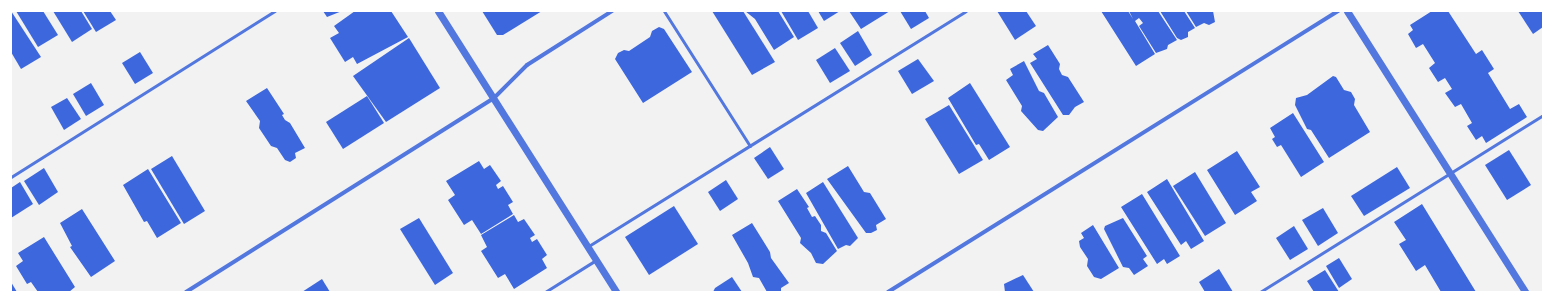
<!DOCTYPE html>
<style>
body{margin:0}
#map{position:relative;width:1554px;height:303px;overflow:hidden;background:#f2f2f2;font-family:"Archivo Narrow",sans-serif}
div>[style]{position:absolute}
.building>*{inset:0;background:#3d67dc}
.service>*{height:3px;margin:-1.5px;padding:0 1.5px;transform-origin:1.5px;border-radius:1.5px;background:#5277de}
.minor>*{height:4px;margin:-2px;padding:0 2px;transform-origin:2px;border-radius:2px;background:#5277de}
.tertiary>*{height:7px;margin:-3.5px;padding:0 3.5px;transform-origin:3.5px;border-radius:3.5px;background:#5277de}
span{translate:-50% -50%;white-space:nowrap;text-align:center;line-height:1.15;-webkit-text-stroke:3px #fff;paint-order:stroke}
.frame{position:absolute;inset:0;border:12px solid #fff;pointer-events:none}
</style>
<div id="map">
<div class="building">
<div style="clip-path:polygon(11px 11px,41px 57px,21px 69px,11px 52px)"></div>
<div style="clip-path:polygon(16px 11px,43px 11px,58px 35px,38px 47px)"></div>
<div style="clip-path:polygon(53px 11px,81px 11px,92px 29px,72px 42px)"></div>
<div style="clip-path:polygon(83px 11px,110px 11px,116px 20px,96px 32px)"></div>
<div style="clip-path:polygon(323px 11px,342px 11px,327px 17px)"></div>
<div style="clip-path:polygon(355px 11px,391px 11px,408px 37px,357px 64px,353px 57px,345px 62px,330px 38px,339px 33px,334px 26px)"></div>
<div style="clip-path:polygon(482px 11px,542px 11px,503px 35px,497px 35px)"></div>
<div style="clip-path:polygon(712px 11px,743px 11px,775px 62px,752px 75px)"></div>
<div style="clip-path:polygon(745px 11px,778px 11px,794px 37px,774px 50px,755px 19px)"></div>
<div style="clip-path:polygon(781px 11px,808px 11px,818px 28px,798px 40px)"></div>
<div style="clip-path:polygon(818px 11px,840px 11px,824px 21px)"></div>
<div style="clip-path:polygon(849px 11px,890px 11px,861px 29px)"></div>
<div style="clip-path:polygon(900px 11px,925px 11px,929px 18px,911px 29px)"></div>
<div style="clip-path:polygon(997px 11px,1026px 11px,1036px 26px,1015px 40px)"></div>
<div style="clip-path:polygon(1101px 11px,1128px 11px,1133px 19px,1129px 11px,1158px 11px,1177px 40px,1168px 45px,1167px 49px,1156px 53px,1139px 26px,1143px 23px,1139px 18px,1135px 21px,1155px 54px,1136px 66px)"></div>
<div style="clip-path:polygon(1160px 11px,1184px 11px,1195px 28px,1188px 32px,1188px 37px,1181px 40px,1177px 38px)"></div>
<div style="clip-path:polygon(1186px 11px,1213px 11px,1215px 22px,1209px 25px,1204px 23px,1196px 27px)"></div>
<div style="clip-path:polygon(1432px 11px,1448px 11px,1476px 54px,1482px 50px,1494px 69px,1488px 73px,1510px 109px,1519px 104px,1527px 117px,1486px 143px,1482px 136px,1476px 140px,1467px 126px,1472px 123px,1461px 104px,1455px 107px,1445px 93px,1452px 89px,1445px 78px,1438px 82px,1429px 68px,1435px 63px,1423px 44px,1416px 48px,1408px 34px,1413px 30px,1410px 25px)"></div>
<div style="clip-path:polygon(1518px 11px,1543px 11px,1543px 27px,1533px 34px)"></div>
<div style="clip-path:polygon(659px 27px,664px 29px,692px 72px,643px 103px,615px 59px,618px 53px,624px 50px,629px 51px,650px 37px,652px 31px)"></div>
<div style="clip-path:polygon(858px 31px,872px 55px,855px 66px,840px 43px)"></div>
<div style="clip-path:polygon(409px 38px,440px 88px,386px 122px,353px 76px)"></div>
<div style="clip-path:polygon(1048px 45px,1060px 64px,1059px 69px,1062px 75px,1068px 77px,1084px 102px,1075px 107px,1069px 115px,1063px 115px,1030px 63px,1037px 59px,1033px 54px)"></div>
<div style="clip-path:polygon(835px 48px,850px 71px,830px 83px,816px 60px)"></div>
<div style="clip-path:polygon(140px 52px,153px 73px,135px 84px,122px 63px)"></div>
<div style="clip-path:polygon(918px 59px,934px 81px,912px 94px,898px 71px)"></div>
<div style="clip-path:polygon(1024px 61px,1039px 91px,1044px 93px,1058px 117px,1043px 131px,1038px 130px,1021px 111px,1022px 106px,1006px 80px,1013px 75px,1010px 69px)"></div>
<div style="clip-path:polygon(1333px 76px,1336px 77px,1344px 90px,1351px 92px,1355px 99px,1354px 105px,1370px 132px,1329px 158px,1311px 130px,1307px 129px,1295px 105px,1296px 98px,1307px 95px)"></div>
<div style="clip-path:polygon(91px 83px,104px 105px,86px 116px,73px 94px)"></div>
<div style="clip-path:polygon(970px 83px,1010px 147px,989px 160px,979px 144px,976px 145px,948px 98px)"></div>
<div style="clip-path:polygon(267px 88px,284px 114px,282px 115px,285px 120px,290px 123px,305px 148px,295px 153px,296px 158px,290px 162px,285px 160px,277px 148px,271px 146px,259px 128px,260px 121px,246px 101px)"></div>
<div style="clip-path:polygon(367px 96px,384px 123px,343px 149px,326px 122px)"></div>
<div style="clip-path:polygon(67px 98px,81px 119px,64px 130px,51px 107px)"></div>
<div style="clip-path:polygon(949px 105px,983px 160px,959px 174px,925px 119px)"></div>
<div style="clip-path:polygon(1293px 113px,1324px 162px,1301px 177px,1281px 145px,1277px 147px,1272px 139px,1275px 137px,1270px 128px)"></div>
<div style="clip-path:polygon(770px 147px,784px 169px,768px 179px,754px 158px)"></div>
<div style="clip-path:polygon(1509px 150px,1531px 185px,1507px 200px,1485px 165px)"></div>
<div style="clip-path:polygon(1237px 151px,1260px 187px,1251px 192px,1257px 201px,1235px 215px,1207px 170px)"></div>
<div style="clip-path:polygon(172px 156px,205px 211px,184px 224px,151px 169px)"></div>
<div style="clip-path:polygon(479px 161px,484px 169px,490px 165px,501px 181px,496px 185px,498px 189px,503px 186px,513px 202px,508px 205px,513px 214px,481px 234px,472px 220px,464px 225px,448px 200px,455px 195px,446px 181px)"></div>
<div style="clip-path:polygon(848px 166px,864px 192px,870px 193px,886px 219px,876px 225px,877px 230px,871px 233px,866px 233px,827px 179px)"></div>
<div style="clip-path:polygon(1397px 167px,1410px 188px,1364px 216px,1351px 196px)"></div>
<div style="clip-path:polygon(44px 168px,58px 192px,39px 205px,24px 181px)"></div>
<div style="clip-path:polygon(148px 169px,181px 223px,157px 238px,147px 221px,144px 222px,123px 185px)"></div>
<div style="clip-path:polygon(1195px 172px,1226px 223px,1205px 236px,1173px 186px)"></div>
<div style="clip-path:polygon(1167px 179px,1204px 241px,1191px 249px,1186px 241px,1181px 245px,1147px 192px)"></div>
<div style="clip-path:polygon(726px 180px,738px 199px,720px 211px,708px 192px)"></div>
<div style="clip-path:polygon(20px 182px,33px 204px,11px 218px,11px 188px)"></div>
<div style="clip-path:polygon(823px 182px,858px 238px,850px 246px,846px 245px,838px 249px,806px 193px)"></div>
<div style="clip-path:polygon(797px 189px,809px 207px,807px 208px,812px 217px,815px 216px,821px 225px,821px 231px,826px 233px,837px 251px,823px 264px,816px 263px,811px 253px,800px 243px,801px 238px,778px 201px)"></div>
<div style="clip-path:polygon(1142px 194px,1180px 256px,1167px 264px,1164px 259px,1157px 264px,1121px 207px)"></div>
<div style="clip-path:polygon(1422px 204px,1476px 292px,1441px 292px,1425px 265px,1416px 271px,1399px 244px,1406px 240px,1394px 222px)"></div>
<div style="clip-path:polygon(674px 206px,698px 244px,649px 275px,625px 237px)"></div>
<div style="clip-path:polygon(1323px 208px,1338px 233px,1318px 246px,1302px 220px)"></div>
<div style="clip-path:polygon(82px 209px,115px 261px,91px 277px,70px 247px,72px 246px,60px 223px)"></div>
<div style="clip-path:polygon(514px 215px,518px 222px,524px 219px,535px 235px,530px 238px,532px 242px,537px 239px,547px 255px,542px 259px,547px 268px,514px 289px,505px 274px,498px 278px,481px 251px,487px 247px,481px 235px)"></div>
<div style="clip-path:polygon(419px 218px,453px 273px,435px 285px,400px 229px)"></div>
<div style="clip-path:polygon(1123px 218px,1147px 256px,1143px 259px,1148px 266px,1134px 275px,1129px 268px,1123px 267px,1104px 229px,1105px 226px)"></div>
<div style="clip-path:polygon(752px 223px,770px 252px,771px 258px,789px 283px,781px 288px,781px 292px,767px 292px,759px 278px,753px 277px,748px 263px,732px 235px)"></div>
<div style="clip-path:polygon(1093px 225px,1119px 268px,1101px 279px,1094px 277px,1087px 266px,1088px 259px,1080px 247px,1079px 241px,1084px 238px,1081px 233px)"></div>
<div style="clip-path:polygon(1294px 226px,1308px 249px,1290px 260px,1276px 238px)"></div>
<div style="clip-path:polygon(44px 237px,75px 287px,69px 292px,38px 292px,31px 282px,27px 284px,16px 266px,23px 261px,18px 253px)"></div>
<div style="clip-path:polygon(1339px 258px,1352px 279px,1339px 288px,1326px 266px)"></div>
<div style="clip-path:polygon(1219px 269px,1233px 292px,1205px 292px,1199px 282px)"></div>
<div style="clip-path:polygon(1325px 270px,1339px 292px,1314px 292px,1307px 281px)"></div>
<div style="clip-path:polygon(1023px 275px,1034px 292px,1005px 292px,1004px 284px)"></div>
<div style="clip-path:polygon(732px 277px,742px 292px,713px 292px,715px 288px)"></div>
<div style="clip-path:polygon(322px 279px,330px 292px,302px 292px)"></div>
<div style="clip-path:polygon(11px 282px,17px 292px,11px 292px)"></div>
</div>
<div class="service">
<div style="left:664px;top:11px;width:160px;rotate:57.5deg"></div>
<div style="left:11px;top:177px;width:312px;rotate:-32.2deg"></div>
<div style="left:587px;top:247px;width:446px;rotate:-31.9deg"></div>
<div style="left:545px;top:292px;width:60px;rotate:-32.1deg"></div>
<div style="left:1260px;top:292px;width:334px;rotate:-32deg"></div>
</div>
<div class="minor">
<div style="left:186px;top:292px;width:364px;rotate:-32.2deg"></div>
<div style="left:494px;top:98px;width:47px;rotate:-45deg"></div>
<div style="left:527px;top:65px;width:101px;rotate:-32.4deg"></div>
<div style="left:888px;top:292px;width:531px;rotate:-31.98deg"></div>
</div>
<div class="tertiary">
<div style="left:438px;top:11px;width:333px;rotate:57.6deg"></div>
<div style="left:1347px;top:11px;width:333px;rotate:57.6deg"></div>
</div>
<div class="frame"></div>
</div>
